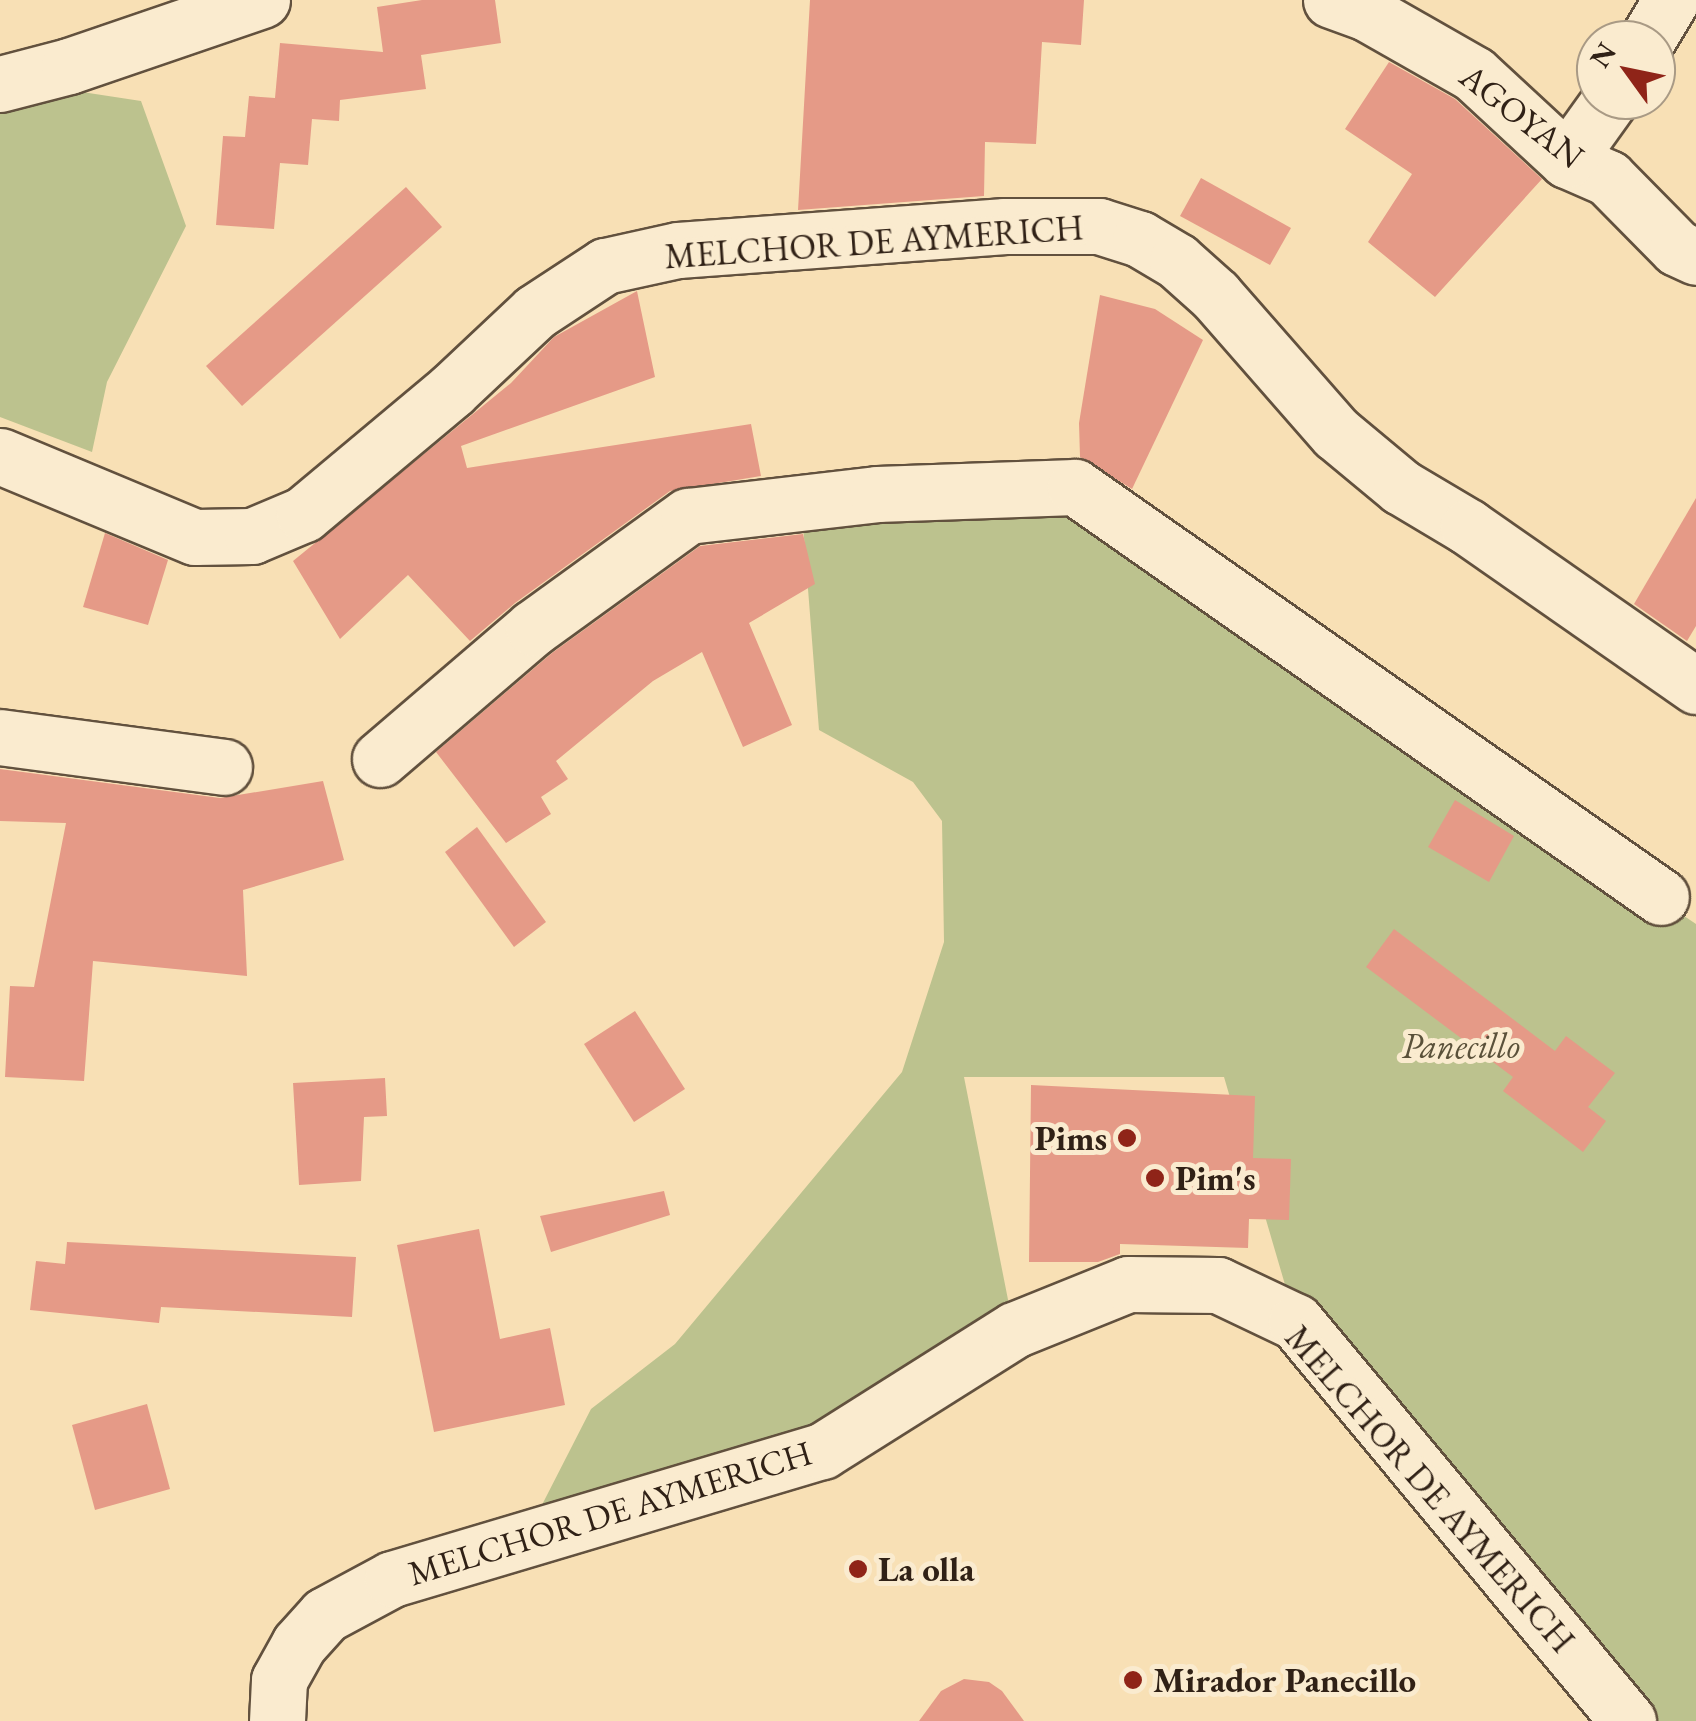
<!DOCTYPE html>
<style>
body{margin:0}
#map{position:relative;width:1696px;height:1721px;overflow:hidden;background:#f8e0b5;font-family:"EB Garamond",serif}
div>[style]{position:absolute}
.green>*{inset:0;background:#bcc28e}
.building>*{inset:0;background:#e59a87}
.roads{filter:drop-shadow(2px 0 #62513e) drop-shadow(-2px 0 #62513e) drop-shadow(0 2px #62513e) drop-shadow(0 -2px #62513e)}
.minor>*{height:55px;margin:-27.5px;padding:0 27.5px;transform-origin:27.5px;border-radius:27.5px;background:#faebcf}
.dots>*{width:28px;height:28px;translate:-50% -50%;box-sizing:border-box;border:5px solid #faebcf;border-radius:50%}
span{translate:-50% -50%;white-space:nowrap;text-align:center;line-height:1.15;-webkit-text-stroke:10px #faebcf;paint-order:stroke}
.street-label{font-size:35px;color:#302116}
.park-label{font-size:35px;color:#5a513a;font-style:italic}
.poi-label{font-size:35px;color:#302116;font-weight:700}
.right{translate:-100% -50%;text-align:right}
.left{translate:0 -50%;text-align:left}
.north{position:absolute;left:1576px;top:20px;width:100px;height:100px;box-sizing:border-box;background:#faebcf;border:2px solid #a99a85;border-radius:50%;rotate:303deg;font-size:28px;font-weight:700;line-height:40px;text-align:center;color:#302116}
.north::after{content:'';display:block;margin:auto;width:35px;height:45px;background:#8f2418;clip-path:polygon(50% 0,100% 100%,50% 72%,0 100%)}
</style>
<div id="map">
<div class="green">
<div style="clip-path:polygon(69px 90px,141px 101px,186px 226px,107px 382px,92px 452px,0 417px,0 107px)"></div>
<div style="clip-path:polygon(1054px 494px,1696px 924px,1696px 1721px,1628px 1721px,1296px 1322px,1224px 1077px,964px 1077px,1014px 1330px,822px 1451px,523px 1542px,591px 1409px,675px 1344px,902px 1072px,944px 942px,942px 821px,913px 782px,819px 730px,802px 512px)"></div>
</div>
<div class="building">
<div style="clip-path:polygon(422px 0,495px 0,501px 43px,421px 55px,426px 89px,340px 100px,339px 121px,312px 119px,308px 165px,280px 163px,274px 229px,216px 225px,223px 136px,245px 137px,249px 96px,275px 98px,280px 43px,383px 52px,377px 7px)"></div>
<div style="clip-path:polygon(810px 0,1084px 0,1081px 45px,1042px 42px,1036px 144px,985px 142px,984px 196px,798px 210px)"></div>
<div style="clip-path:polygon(1389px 62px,1455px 99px,1542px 179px,1435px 297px,1368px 242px,1412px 174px,1345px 129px)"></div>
<div style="clip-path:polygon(1201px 178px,1291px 228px,1270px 265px,1180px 216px)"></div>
<div style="clip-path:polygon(406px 187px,442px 227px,242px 406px,206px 366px)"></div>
<div style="clip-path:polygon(637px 291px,655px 377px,461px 446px,467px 468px,751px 424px,761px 476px,670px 491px,515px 603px,470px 641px,408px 575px,340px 639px,293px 561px,511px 383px,554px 337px)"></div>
<div style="clip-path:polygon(1100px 295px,1155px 309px,1203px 340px,1132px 489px,1080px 457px,1079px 423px)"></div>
<div style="clip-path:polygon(1696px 498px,1696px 626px,1687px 641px,1634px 604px)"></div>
<div style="clip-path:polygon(105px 533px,168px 560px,148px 625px,83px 607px)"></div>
<div style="clip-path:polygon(803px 534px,815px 584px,749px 623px,792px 725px,743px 747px,702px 652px,653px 681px,556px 761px,568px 779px,541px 797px,551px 814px,506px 843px,436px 752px,552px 653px,700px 546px)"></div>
<div style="clip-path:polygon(0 769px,220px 798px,323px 781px,344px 860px,243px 890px,247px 976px,93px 961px,84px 1081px,5px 1077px,10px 986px,34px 987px,66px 823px,0 821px)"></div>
<div style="clip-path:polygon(1455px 800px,1514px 836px,1489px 882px,1428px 847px)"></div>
<div style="clip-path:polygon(477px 827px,546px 922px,514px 947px,445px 852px)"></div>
<div style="clip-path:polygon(1394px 929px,1555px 1051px,1566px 1036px,1615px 1073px,1588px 1107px,1606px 1121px,1583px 1152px,1503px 1091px,1513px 1077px,1366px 967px)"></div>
<div style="clip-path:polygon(635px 1011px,685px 1089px,634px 1122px,584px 1044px)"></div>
<div style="clip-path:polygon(385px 1078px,387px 1116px,364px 1117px,361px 1181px,299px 1185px,293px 1083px)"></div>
<div style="clip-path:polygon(1031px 1085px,1255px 1096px,1253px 1158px,1291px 1159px,1289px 1220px,1249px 1219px,1248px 1248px,1120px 1244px,1120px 1254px,1098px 1262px,1029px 1262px)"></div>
<div style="clip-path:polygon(664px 1191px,670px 1215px,551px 1252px,540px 1216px)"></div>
<div style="clip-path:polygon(479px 1229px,500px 1339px,550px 1328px,565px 1405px,434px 1432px,397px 1245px)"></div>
<div style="clip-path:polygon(67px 1242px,356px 1257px,352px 1317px,161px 1307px,159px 1323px,30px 1310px,36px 1261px,65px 1264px)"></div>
<div style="clip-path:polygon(147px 1404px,170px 1489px,95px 1510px,72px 1425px)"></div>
<div style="clip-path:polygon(964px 1679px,989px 1682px,1002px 1691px,1024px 1721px,919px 1721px,941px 1691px)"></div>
</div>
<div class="roads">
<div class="minor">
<div style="left:1331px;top:0;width:38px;rotate:20deg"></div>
<div style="left:1367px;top:13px;width:123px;rotate:29.7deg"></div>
<div style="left:1474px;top:74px;width:127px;rotate:42.8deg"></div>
<div style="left:1567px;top:160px;width:45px;rotate:23.7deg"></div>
<div style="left:1608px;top:178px;width:98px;rotate:45.4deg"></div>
<div style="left:1677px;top:248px;width:21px;rotate:25deg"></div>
<div style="left:1647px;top:40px;width:47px;rotate:-59deg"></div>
<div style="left:0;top:84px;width:71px;rotate:-14.6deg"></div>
<div style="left:69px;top:66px;width:204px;rotate:-18.9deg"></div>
<div style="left:1567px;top:160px;width:74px;rotate:-54.4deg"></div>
<div style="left:0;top:456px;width:211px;rotate:22.6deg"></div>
<div style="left:195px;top:537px;width:57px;rotate:-1deg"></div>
<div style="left:252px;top:536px;width:56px;rotate:-22.9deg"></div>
<div style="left:304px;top:514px;width:192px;rotate:-39.9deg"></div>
<div style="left:451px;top:391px;width:115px;rotate:-43.2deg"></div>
<div style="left:535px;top:312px;width:84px;rotate:-33.3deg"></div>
<div style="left:605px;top:266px;width:75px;rotate:-12.4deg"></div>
<div style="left:678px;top:250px;width:328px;rotate:-4.2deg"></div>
<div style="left:1005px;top:226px;width:94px"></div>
<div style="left:1099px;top:226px;width:43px;rotate:17.6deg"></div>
<div style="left:1140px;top:239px;width:43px;rotate:30.7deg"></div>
<div style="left:1177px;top:261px;width:51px;rotate:41.8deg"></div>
<div style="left:1215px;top:295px;width:184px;rotate:48.8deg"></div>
<div style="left:1336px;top:433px;width:85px;rotate:39.7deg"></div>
<div style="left:1401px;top:487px;width:78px;rotate:30.8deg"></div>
<div style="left:1468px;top:527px;width:278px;rotate:34.9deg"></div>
<div style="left:0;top:737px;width:226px;rotate:7.6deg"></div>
<div style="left:380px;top:759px;width:201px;rotate:-40.6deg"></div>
<div style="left:533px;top:628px;width:191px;rotate:-35.9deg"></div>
<div style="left:688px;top:516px;width:190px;rotate:-6.6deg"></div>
<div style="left:877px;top:494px;width:198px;rotate:-2deg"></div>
<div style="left:1075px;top:487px;width:715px;rotate:34.98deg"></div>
<div style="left:277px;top:1721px;width:41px;rotate:-87.2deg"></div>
<div style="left:279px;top:1680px;width:41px;rotate:-60.9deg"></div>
<div style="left:299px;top:1644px;width:39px;rotate:-48deg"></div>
<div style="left:325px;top:1615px;width:76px;rotate:-28.2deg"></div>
<div style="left:392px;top:1579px;width:449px;rotate:-16.6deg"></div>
<div style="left:822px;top:1451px;width:227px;rotate:-32.2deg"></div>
<div style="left:1014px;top:1330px;width:123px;rotate:-22deg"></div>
<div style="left:1128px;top:1284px;width:90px;rotate:0.6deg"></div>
<div style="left:1218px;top:1285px;width:86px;rotate:25.4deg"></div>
<div style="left:1296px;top:1322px;width:519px;rotate:50.24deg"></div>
</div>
</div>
<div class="dots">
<div style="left:1127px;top:1138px;background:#8f2418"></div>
<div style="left:1155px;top:1178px;background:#8f2418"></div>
<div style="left:858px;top:1569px;background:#8f2418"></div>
<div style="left:1133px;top:1680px;background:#8f2418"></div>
</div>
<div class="street-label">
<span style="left:1522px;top:116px;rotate:38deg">AGOYAN</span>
<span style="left:874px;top:242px;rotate:-4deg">MELCHOR DE AYMERICH</span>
<span style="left:1430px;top:1489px;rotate:49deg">MELCHOR DE AYMERICH</span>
<span style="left:610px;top:1513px;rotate:-17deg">MELCHOR DE AYMERICH</span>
</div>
<div class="park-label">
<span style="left:1461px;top:1046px">Panecillo</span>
</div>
<div class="poi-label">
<span class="right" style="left:1107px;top:1138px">Pims</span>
<span class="left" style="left:1175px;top:1178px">Pim's</span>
<span class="left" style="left:878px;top:1569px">La olla</span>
<span class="left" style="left:1153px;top:1680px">Mirador Panecillo</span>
</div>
<div class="north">N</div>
</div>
